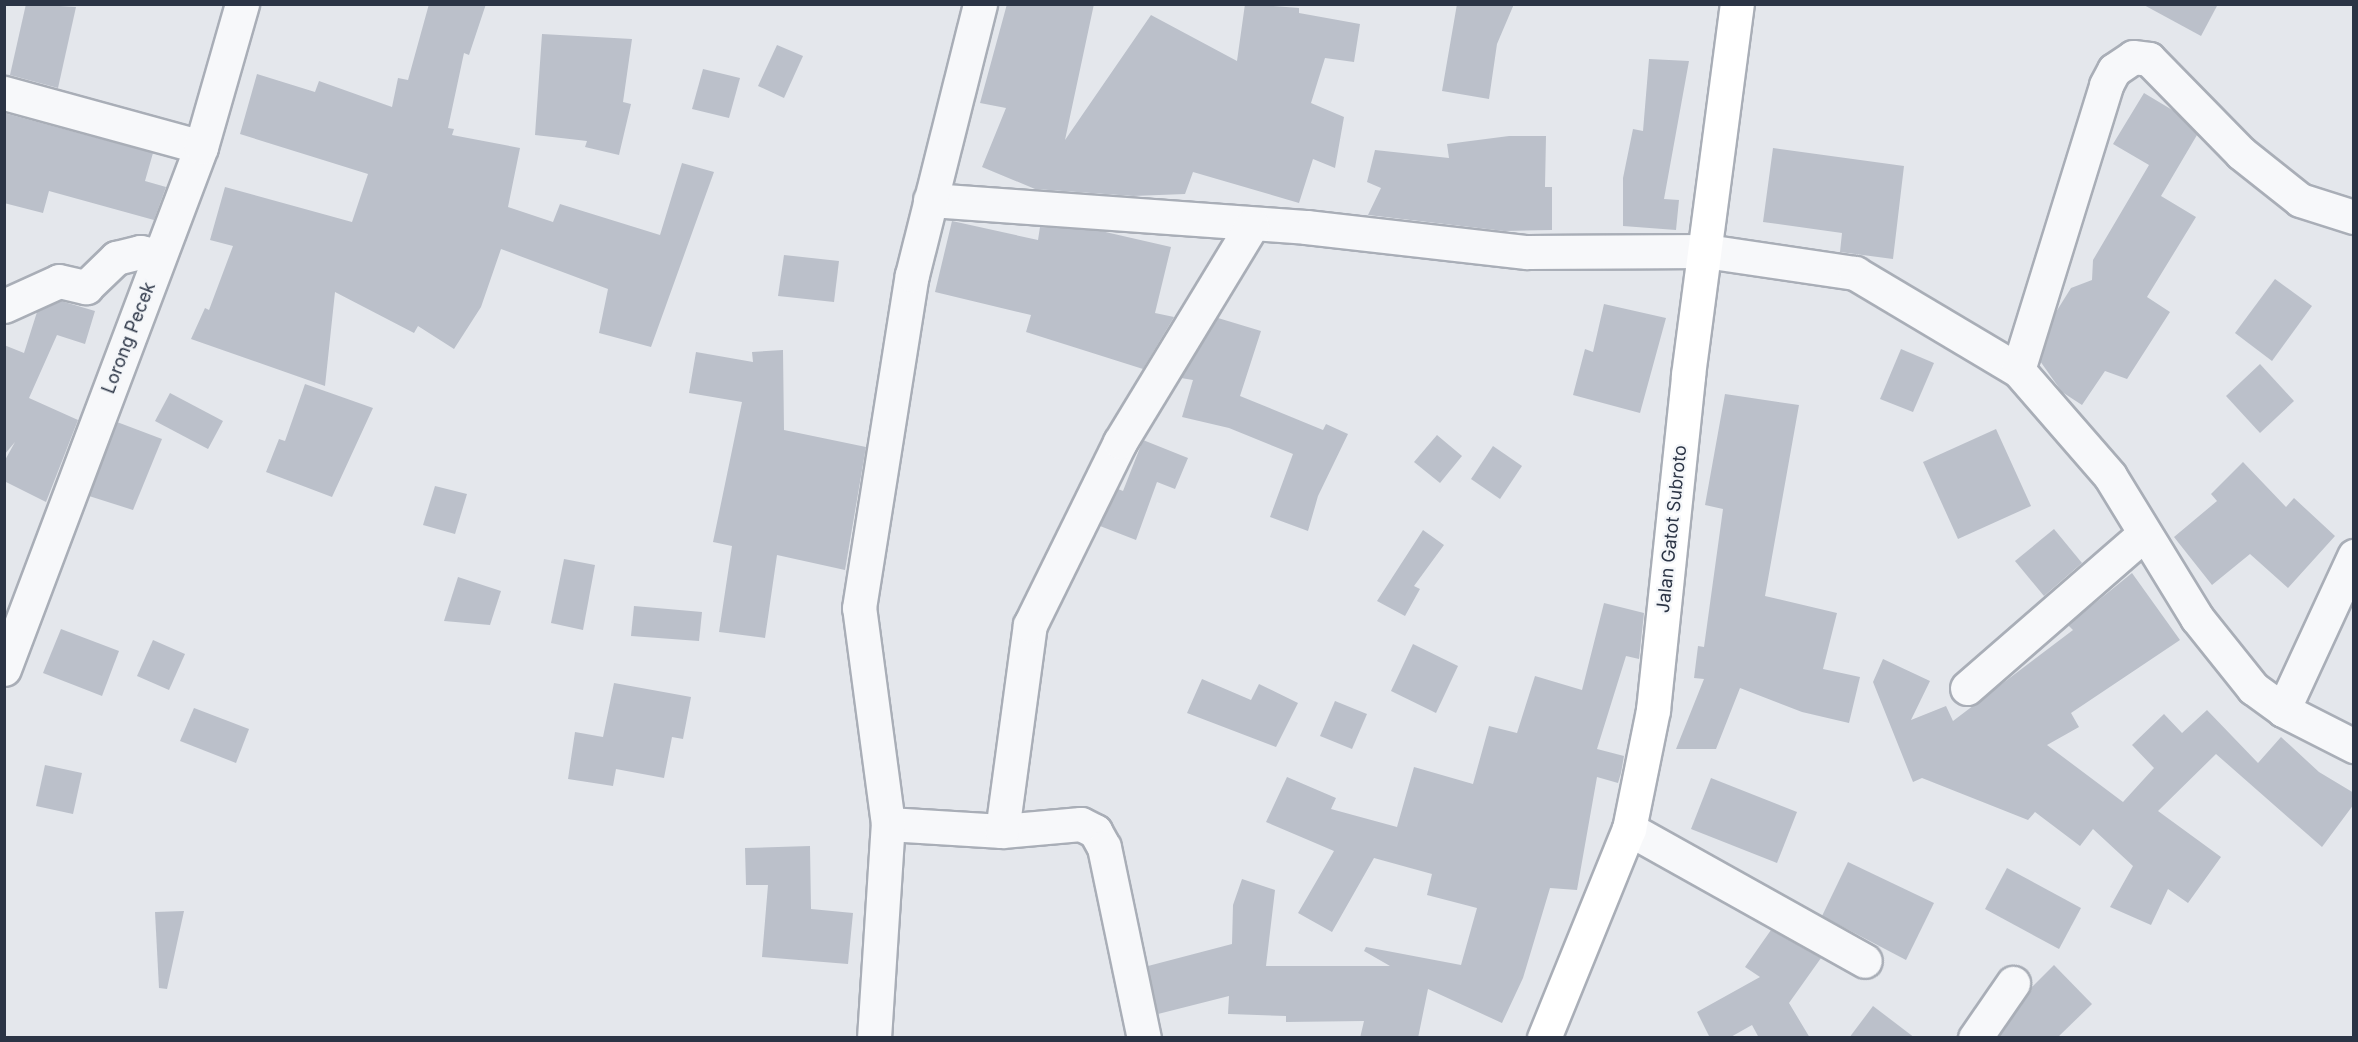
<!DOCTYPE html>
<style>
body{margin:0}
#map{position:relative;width:2358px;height:1042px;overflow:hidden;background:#e4e7ec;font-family:Inter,sans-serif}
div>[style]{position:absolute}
.building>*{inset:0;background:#bbc0ca}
.roads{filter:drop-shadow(2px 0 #a9aeb7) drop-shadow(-2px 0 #a9aeb7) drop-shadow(0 2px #a9aeb7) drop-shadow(0 -2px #a9aeb7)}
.minor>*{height:33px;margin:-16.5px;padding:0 16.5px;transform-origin:16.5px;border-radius:16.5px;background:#f7f8fa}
.secondary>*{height:33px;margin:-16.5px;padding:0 16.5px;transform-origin:16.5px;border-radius:16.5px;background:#fff}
span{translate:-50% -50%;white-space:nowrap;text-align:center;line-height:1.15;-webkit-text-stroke:4.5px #f4f6f9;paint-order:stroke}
.street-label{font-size:18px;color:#2b3445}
.frame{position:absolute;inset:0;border:6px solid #2b3445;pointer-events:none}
</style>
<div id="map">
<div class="building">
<div style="clip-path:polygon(26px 4px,76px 7px,58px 88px,10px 75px)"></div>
<div style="clip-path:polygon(429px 4px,486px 4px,469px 55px,464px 53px,448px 128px,454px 129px,452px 135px,520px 148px,508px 207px,553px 222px,560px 204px,660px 235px,682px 163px,714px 172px,651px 347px,599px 333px,608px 289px,501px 249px,481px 307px,454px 349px,418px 326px,414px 333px,335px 292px,325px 386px,191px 339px,205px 308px,209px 310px,233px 246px,210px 240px,225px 187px,352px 222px,368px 174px,240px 134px,257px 74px,315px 92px,319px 81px,392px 107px,398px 78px,408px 80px)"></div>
<div style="clip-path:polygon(1007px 4px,1094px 4px,1065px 140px,1151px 15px,1237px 61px,1245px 4px,1299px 8px,1299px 13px,1360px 24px,1354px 62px,1325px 58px,1311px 103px,1344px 117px,1335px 168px,1313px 159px,1299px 203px,1193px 172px,1185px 194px,1133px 196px,1035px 189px,982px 167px,1006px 108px,980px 103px)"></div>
<div style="clip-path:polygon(1457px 4px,1514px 4px,1497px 44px,1489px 99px,1442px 91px)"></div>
<div style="clip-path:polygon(2142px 4px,2218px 4px,2201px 36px)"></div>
<div style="clip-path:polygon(542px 34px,632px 39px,623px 102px,631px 104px,619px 155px,585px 147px,587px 141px,535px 135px)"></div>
<div style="clip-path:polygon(777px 45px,803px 56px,784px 98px,758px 86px)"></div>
<div style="clip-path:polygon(1649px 59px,1689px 61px,1664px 199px,1679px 200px,1676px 230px,1623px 226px,1623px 178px,1633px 129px,1643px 131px)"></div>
<div style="clip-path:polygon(703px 69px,740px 78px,729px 118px,692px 109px)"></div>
<div style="clip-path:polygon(2144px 93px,2174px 111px,2197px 135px,2161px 196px,2196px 217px,2147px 297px,2170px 312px,2127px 379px,2105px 371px,2082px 405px,2062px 392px,2040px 361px,2056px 312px,2071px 288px,2092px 280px,2093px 260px,2149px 165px,2113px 144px)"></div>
<div style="clip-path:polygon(4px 113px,153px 153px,145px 181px,166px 187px,154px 220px,49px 191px,43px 213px,4px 203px)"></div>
<div style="clip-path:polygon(1509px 136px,1546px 136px,1545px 187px,1552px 187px,1552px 230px,1504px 231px,1368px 215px,1381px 188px,1367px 182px,1375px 150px,1449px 158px,1447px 144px)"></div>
<div style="clip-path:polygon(1773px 148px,1904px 166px,1893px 259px,1840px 252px,1842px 233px,1763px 222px)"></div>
<div style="clip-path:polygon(952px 221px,1038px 240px,1040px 227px,1101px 231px,1171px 247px,1155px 313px,1174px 317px,1143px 369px,1026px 332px,1031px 315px,935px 292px)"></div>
<div style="clip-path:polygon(784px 255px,839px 261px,834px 302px,778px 296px)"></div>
<div style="clip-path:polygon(2275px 279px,2312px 306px,2272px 361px,2235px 333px)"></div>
<div style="clip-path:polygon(61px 301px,95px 311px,85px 344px,57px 335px,29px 398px,78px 420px,46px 502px,4px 481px,4px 462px,15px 442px,4px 455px,4px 345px,24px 353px,37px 312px)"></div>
<div style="clip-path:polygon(1604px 304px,1666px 318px,1640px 413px,1573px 395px,1585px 349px,1593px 352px)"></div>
<div style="clip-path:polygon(1218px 318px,1261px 331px,1240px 396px,1323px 430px,1326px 424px,1348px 434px,1318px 496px,1308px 531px,1270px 517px,1293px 454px,1229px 428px,1182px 417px,1193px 380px,1181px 378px)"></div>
<div style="clip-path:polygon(1901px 349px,1934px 363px,1913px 412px,1880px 399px)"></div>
<div style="clip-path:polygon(783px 350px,784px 430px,866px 447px,845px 570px,777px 555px,765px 638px,719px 632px,732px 546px,713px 542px,742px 402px,689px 393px,696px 352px,753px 362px,752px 352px)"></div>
<div style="clip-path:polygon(2260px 364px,2294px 401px,2260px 433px,2226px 396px)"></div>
<div style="clip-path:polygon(305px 384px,373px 408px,332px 497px,266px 472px,279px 439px,285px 441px)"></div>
<div style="clip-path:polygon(170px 393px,223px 421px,208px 449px,155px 421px)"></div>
<div style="clip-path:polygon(1725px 394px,1799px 405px,1765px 596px,1837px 613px,1823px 669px,1860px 677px,1849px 723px,1802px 712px,1740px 688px,1716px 749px,1676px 749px,1704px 679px,1694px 678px,1698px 646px,1704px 647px,1723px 509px,1705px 505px)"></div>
<div style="clip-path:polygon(117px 422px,162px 439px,133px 510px,89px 496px)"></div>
<div style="clip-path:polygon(1996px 429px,2031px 506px,1958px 539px,1923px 462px)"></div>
<div style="clip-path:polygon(1437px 435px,1462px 456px,1440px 483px,1414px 462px)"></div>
<div style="clip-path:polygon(1143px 440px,1188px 458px,1175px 489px,1157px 482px,1136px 540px,1100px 526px,1118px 489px,1123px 491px)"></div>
<div style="clip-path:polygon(1493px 446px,1522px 466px,1500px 499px,1471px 479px)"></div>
<div style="clip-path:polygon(2243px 462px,2286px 507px,2294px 498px,2335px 536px,2288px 588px,2250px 554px,2212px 585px,2174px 537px,2217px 501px,2211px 494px)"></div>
<div style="clip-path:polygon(435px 486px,467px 494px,455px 534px,423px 525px)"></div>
<div style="clip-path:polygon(2054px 529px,2082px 563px,2044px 596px,2015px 561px)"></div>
<div style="clip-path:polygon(1423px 530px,1444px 545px,1414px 586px,1420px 589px,1405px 616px,1377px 601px)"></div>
<div style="clip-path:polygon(564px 559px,595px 565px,583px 630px,551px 623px)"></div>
<div style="clip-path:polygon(2132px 573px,2180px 640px,2071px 713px,2079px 727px,2047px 745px,2123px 802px,2154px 768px,2132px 745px,2164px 714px,2182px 733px,2207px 710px,2258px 763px,2281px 737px,2319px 772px,2354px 793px,2354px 804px,2322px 847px,2216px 754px,2158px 811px,2221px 857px,2188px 903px,2168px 889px,2151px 925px,2110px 907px,2133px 866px,2093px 829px,2080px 846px,2035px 812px,2028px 820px,1922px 778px,1913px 782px,1873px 682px,1883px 659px,1930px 681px,1911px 720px,1946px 706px,1953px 721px,2073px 630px,2068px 625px)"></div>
<div style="clip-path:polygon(458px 577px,501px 591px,490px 625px,444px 621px)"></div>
<div style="clip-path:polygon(1604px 603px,1644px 613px,1639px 659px,1626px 656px,1597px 749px,1624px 756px,1621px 773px,1618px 783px,1597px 777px,1577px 890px,1550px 888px,1523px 978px,1502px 1023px,1428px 989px,1418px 1038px,1360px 1038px,1364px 1021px,1286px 1022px,1286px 1016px,1228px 1014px,1229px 996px,1158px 1014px,1148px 966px,1232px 944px,1233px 905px,1242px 879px,1275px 890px,1266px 966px,1390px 966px,1364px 951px,1366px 947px,1461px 965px,1477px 908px,1427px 895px,1432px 874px,1374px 858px,1332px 932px,1298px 913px,1334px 851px,1266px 822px,1287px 777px,1336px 798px,1331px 809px,1397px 827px,1414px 767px,1473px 784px,1489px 726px,1517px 733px,1535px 676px,1582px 690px)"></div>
<div style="clip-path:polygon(634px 606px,702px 612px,699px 641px,631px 636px)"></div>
<div style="clip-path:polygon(61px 629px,119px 651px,102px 696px,43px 673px)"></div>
<div style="clip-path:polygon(153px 640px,185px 654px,169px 690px,137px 676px)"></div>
<div style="clip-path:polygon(1413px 644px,1458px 666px,1436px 713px,1391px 691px)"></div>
<div style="clip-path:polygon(1202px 679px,1251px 700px,1259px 684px,1298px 703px,1276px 747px,1187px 713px)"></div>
<div style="clip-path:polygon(614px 683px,691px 697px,683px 739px,672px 737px,664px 778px,616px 769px,613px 786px,568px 779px,575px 732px,603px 737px)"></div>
<div style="clip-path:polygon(1335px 701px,1367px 714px,1352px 749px,1320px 736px)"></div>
<div style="clip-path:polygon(194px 708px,249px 729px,236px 763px,180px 741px)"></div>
<div style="clip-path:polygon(45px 765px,82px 773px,73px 814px,36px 806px)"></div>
<div style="clip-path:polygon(1711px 778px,1797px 812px,1777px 863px,1691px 829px)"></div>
<div style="clip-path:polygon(810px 846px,811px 909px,853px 913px,848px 964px,762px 957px,768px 885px,746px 885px,745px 848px)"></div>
<div style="clip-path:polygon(1848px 862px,1934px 903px,1906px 960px,1822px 916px)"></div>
<div style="clip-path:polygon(2007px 868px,2081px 908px,2059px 949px,1985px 909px)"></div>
<div style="clip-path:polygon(184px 911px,167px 989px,159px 988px,155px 912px)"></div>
<div style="clip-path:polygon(1771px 930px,1821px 958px,1789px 1003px,1810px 1038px,1759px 1038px,1752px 1025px,1729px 1038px,1710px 1038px,1697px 1012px,1760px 977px,1745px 967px)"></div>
<div style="clip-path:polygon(2054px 965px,2092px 1004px,2057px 1038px,1998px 1038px,2031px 988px)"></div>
<div style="clip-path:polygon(1873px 1006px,1915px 1038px,1849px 1038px)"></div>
</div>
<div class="roads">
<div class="minor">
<div style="left:4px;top:93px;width:204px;rotate:15.3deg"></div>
<div style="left:930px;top:200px;width:377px;rotate:4.1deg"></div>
<div style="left:1306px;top:227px;width:222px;rotate:6.5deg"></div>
<div style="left:1527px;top:252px;width:179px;rotate:-0.3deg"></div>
<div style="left:1706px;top:251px;width:151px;rotate:8.4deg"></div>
<div style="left:1855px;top:273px;width:190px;rotate:30.8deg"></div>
<div style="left:2018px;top:370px;width:140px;rotate:49deg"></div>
<div style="left:2110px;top:476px;width:167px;rotate:58.5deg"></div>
<div style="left:2197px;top:618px;width:90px;rotate:51.3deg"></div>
<div style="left:2253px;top:688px;width:37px;rotate:36deg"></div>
<div style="left:2283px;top:710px;width:80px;rotate:26.9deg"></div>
<div style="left:4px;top:306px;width:60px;rotate:-24.4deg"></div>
<div style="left:59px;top:281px;width:28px;rotate:13deg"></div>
<div style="left:86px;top:287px;width:42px;rotate:-44deg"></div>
<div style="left:116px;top:258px;width:25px;rotate:-14deg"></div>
<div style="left:140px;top:252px;width:19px;rotate:12deg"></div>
<div style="left:2018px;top:370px;width:298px;rotate:-72.8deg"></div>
<div style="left:2106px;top:85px;width:17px;rotate:-62deg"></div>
<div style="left:2114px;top:70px;width:23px;rotate:-34deg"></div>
<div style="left:2133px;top:57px;width:16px;rotate:7deg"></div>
<div style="left:2149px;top:59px;width:132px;rotate:45.6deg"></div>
<div style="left:2241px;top:153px;width:75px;rotate:38.5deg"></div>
<div style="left:2300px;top:200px;width:57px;rotate:17.5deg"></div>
<div style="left:4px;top:669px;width:558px;rotate:-69.32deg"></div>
<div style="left:201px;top:147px;width:149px;rotate:-74deg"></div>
<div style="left:1967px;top:688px;width:235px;rotate:-41deg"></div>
<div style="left:2283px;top:710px;width:170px;rotate:-65.2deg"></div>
<div style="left:888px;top:824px;width:114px;rotate:3.5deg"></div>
<div style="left:1002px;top:831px;width:79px;rotate:-5.1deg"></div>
<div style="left:1081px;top:824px;width:16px;rotate:27deg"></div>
<div style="left:1095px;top:831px;width:18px;rotate:61deg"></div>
<div style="left:1104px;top:847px;width:195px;rotate:78.2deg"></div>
<div style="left:1629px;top:829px;width:270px;rotate:29.2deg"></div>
<div style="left:1002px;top:831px;width:208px;rotate:-82.3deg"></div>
<div style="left:1030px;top:625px;width:204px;rotate:-63.8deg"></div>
<div style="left:1120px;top:442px;width:254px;rotate:-58.7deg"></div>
<div style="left:874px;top:1038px;width:214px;rotate:-86.3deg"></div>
<div style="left:888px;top:824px;width:218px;rotate:-97.6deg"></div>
<div style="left:859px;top:608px;width:337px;rotate:-81deg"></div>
<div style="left:912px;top:275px;width:279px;rotate:-75.9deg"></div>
<div style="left:1975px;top:1038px;width:67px;rotate:-55.4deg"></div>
</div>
<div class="secondary">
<div style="left:1544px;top:1038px;width:226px;rotate:-67.9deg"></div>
<div style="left:1629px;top:829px;width:121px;rotate:-78.6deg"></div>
<div style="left:1653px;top:710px;width:337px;rotate:-84deg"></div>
<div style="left:1688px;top:375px;width:374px;rotate:-82.5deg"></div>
</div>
</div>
<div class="street-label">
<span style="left:129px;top:338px;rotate:-69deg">Lorong Pecek</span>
<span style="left:1672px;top:529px;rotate:-84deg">Jalan Gatot Subroto</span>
</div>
<div class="frame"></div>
</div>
